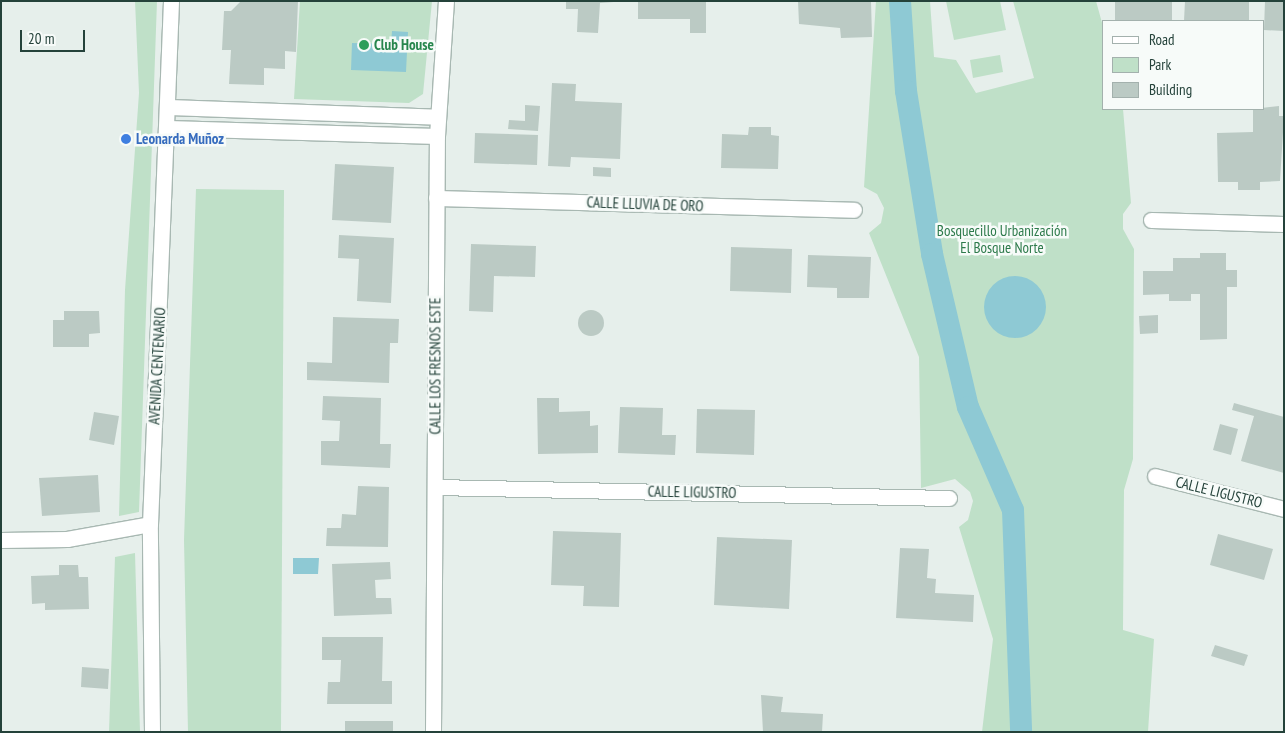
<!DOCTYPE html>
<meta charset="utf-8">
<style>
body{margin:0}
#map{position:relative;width:1285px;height:733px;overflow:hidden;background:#e6efeb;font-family:"PT Sans Narrow",sans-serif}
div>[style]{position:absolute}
.green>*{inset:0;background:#bfe0c8}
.water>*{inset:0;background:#8ec9d4}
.round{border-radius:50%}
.canal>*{height:22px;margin:-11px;padding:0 11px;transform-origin:11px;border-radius:11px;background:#8ec9d4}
.building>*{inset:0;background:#bbcac4}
.roads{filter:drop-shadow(1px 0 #a8b8b2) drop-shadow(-1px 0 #a8b8b2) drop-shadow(0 1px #a8b8b2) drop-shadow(0 -1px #a8b8b2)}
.minor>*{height:15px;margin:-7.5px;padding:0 7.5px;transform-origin:7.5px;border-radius:7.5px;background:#fff}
.dots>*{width:14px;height:14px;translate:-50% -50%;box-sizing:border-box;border:2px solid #f7fbf9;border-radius:50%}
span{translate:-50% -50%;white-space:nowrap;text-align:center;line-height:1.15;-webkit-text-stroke:5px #f7fbf9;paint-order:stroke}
.leisure-label{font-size:15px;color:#27864d;font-weight:700}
.left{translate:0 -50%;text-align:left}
.shop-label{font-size:15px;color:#366cbe;font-weight:700}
.street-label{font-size:15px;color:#24423a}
.park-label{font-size:15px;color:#2d7a4b}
.frame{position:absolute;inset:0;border:2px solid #24423a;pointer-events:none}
.legend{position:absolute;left:1102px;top:20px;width:162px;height:90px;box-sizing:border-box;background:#f7fbf9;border:1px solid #a3b1ad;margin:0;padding:6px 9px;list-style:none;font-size:15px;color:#24423a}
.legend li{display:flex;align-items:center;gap:10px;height:25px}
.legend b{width:25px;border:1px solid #a3b1ad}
.scale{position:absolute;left:20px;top:30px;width:65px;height:22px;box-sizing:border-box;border:2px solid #24423a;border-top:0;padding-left:6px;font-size:15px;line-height:18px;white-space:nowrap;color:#24423a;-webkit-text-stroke:4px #f7fbf9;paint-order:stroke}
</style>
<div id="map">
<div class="green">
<div style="clip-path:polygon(135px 1px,157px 1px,139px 512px,119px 516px,125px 290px,139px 93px)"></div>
<div style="clip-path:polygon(300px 1px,432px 1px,423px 94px,409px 103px,294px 99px)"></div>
<div style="clip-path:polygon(876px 1px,930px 1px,934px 57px,956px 60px,976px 93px,1034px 78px,1013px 1px,1096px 1px,1104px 30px,1104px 109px,1123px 109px,1131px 203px,1123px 214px,1123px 229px,1134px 249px,1133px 459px,1124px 490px,1123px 630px,1154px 639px,1148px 732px,982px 732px,993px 639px,959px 527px,968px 520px,973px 501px,970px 492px,955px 479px,921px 488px,919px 357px,869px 233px,881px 223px,884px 208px,877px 194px,864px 187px)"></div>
<div style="clip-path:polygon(946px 1px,1000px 1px,1006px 30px,954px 40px)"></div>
<div style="clip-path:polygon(1000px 55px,1003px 72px,973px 78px,970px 60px)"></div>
<div style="clip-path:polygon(196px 189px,284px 190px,281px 732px,188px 732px,184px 540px)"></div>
<div style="clip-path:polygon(135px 553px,140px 732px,109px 732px,115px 557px)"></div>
</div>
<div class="water">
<div style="clip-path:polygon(392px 31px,408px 32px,406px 72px,351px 70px,352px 43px,391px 44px)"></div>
<div class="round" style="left:984px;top:276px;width:62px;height:62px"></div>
<div style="clip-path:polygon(293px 558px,319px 558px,318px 574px,293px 574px)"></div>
</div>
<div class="canal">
<div style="left:900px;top:1px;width:90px;rotate:86.2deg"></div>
<div style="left:906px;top:91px;width:165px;rotate:80.9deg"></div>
<div style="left:932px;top:254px;width:157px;rotate:76.8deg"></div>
<div style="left:968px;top:407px;width:112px;rotate:66.4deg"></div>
<div style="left:1013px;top:510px;width:222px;rotate:87.9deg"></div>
</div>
<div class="building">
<div style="clip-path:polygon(241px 1px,298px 1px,296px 52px,285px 51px,285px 69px,264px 68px,264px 85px,229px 84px,231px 50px,222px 50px,224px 11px,231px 11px)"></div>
<div style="clip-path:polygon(566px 1px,627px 1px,600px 3px,598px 33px,577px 32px,578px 9px,566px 9px)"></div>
<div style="clip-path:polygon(638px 1px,706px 1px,706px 33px,690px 33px,690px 19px,638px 19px)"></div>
<div style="clip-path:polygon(798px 1px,871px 1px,872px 37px,841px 38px,840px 28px,799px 24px)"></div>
<div style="clip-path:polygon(1115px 1px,1172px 1px,1172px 20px,1115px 21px)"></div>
<div style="clip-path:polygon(1185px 1px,1249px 1px,1249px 21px,1184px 21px)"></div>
<div style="clip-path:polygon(1265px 1px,1284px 1px,1284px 31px,1264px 30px)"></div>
<div style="clip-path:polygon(552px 83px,576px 84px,575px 101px,622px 103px,620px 159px,571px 157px,570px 167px,548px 166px)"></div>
<div style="clip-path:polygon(525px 105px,540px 106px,538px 131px,508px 129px,509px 120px,525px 121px)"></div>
<div style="clip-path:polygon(1279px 106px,1279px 116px,1284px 116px,1280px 181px,1260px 182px,1260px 190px,1238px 190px,1238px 182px,1218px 182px,1217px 133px,1253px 132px,1253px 109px)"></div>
<div style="clip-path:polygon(749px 127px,771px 127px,771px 135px,779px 136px,778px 169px,721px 168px,722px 134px,748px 135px)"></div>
<div style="clip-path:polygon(475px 133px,538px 135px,537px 165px,474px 163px)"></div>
<div style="clip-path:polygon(335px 164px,394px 167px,391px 223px,332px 220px)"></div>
<div style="clip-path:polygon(593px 167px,611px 168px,611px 177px,593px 176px)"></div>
<div style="clip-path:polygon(339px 235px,394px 238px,391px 303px,357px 301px,359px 259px,338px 258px)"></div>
<div style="clip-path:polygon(471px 244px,536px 246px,535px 277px,494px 276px,493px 312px,469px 311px)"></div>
<div style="clip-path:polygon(731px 247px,792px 249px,791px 293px,730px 291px)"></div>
<div style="clip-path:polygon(1200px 253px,1226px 253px,1226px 270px,1237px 270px,1237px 287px,1227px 287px,1227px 339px,1200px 340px,1200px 294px,1191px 294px,1191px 301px,1169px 301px,1169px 294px,1143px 295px,1143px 271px,1173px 271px,1173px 258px,1200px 258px)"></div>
<div style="clip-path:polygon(808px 255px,871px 257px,869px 298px,837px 298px,837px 288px,807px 287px)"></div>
<div class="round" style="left:578px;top:310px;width:26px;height:26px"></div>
<div style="clip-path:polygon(64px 311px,99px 311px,100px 333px,89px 334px,89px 347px,53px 347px,53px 320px,64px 320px)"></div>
<div style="clip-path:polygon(1158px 315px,1158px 333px,1140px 334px,1139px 316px)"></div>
<div style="clip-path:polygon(333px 317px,399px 319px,398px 343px,390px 343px,389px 383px,307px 380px,307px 362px,332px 363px)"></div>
<div style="clip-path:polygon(323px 396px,381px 398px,380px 444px,391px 444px,390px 468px,321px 465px,321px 441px,339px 441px,340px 421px,322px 420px)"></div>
<div style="clip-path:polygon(537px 398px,559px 398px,559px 412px,590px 411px,590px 426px,598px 425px,598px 453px,538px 454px)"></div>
<div style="clip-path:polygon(1234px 403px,1284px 417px,1284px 473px,1241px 461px,1254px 416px,1232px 410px)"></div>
<div style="clip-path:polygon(620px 407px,663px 408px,662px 435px,676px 435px,675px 455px,618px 453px)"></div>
<div style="clip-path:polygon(697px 409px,755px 410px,754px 455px,696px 453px)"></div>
<div style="clip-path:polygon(94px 412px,119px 416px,114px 445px,89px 440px)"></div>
<div style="clip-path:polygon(1220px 424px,1238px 429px,1231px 455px,1213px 450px)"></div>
<div style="clip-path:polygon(98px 475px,100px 512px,42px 516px,39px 478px)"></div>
<div style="clip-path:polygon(358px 486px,389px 487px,388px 547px,326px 546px,327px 528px,341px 528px,342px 514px,356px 515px)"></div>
<div style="clip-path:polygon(553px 531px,621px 533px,619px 607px,583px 606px,584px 586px,551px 585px)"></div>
<div style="clip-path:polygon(1218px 534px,1273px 549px,1264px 580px,1210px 565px)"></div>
<div style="clip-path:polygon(717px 537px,792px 540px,789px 609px,714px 605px)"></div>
<div style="clip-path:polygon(900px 548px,929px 549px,927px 578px,936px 579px,935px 593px,974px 595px,973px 622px,896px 618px)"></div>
<div style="clip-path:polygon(390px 562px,391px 579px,375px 580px,376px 598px,391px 598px,392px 614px,334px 616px,332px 564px)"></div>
<div style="clip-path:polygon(59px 565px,78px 565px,79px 577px,88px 577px,89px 609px,45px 610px,45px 603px,32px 604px,31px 576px,59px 575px)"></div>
<div style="clip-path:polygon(322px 637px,383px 637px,382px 681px,392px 681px,392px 704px,327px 704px,328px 682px,340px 682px,341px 660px,322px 660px)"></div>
<div style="clip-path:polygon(1215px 645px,1248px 655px,1244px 666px,1211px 656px)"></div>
<div style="clip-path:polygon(82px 667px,109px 669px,108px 689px,81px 687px)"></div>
<div style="clip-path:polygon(761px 695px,783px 697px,781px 712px,823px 714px,822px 732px,763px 732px)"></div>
<div style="clip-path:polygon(345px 721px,393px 721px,393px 732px,345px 732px)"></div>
</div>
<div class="roads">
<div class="minor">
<div style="left:169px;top:107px;width:269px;rotate:2.1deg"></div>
<div style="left:168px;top:128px;width:269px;rotate:1.7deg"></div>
<div style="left:436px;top:198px;width:418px;rotate:1.6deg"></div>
<div style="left:1151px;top:220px;width:133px;rotate:1.7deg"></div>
<div style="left:1155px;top:476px;width:133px;rotate:14.3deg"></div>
<div style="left:435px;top:487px;width:514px;rotate:1.23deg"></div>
<div style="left:1px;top:540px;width:66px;rotate:-0.9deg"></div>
<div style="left:67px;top:539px;width:84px;rotate:-10.2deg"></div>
<div style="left:152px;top:732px;width:208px;rotate:-90.6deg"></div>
<div style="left:150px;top:524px;width:523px;rotate:-87.7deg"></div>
<div style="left:433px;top:732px;width:596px;rotate:-89.62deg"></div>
<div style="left:437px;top:136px;width:135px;rotate:-86.2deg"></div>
</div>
</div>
<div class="dots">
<div style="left:364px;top:45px;background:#2e9e5b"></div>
<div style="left:126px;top:139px;background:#3f7fe0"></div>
</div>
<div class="leisure-label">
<span class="left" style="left:374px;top:45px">Club House</span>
</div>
<div class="shop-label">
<span class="left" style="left:136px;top:139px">Leonarda Muñoz</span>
</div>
<div class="street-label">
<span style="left:645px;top:204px;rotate:2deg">CALLE LLUVIA DE ORO</span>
<span style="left:157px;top:366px;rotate:-87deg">AVENIDA CENTENARIO</span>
<span style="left:435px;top:366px;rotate:-90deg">CALLE LOS FRESNOS ESTE</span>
<span style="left:692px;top:492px;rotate:1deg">CALLE LIGUSTRO</span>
<span style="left:1219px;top:492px;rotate:14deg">CALLE LIGUSTRO</span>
</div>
<div class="park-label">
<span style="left:1002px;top:239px">Bosquecillo Urbanización<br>El Bosque Norte</span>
</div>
<div class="frame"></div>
<ul class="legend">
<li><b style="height:6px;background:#fff"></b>Road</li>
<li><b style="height:14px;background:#bfe0c8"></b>Park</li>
<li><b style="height:14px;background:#bbcac4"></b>Building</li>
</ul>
<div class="scale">20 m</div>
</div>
